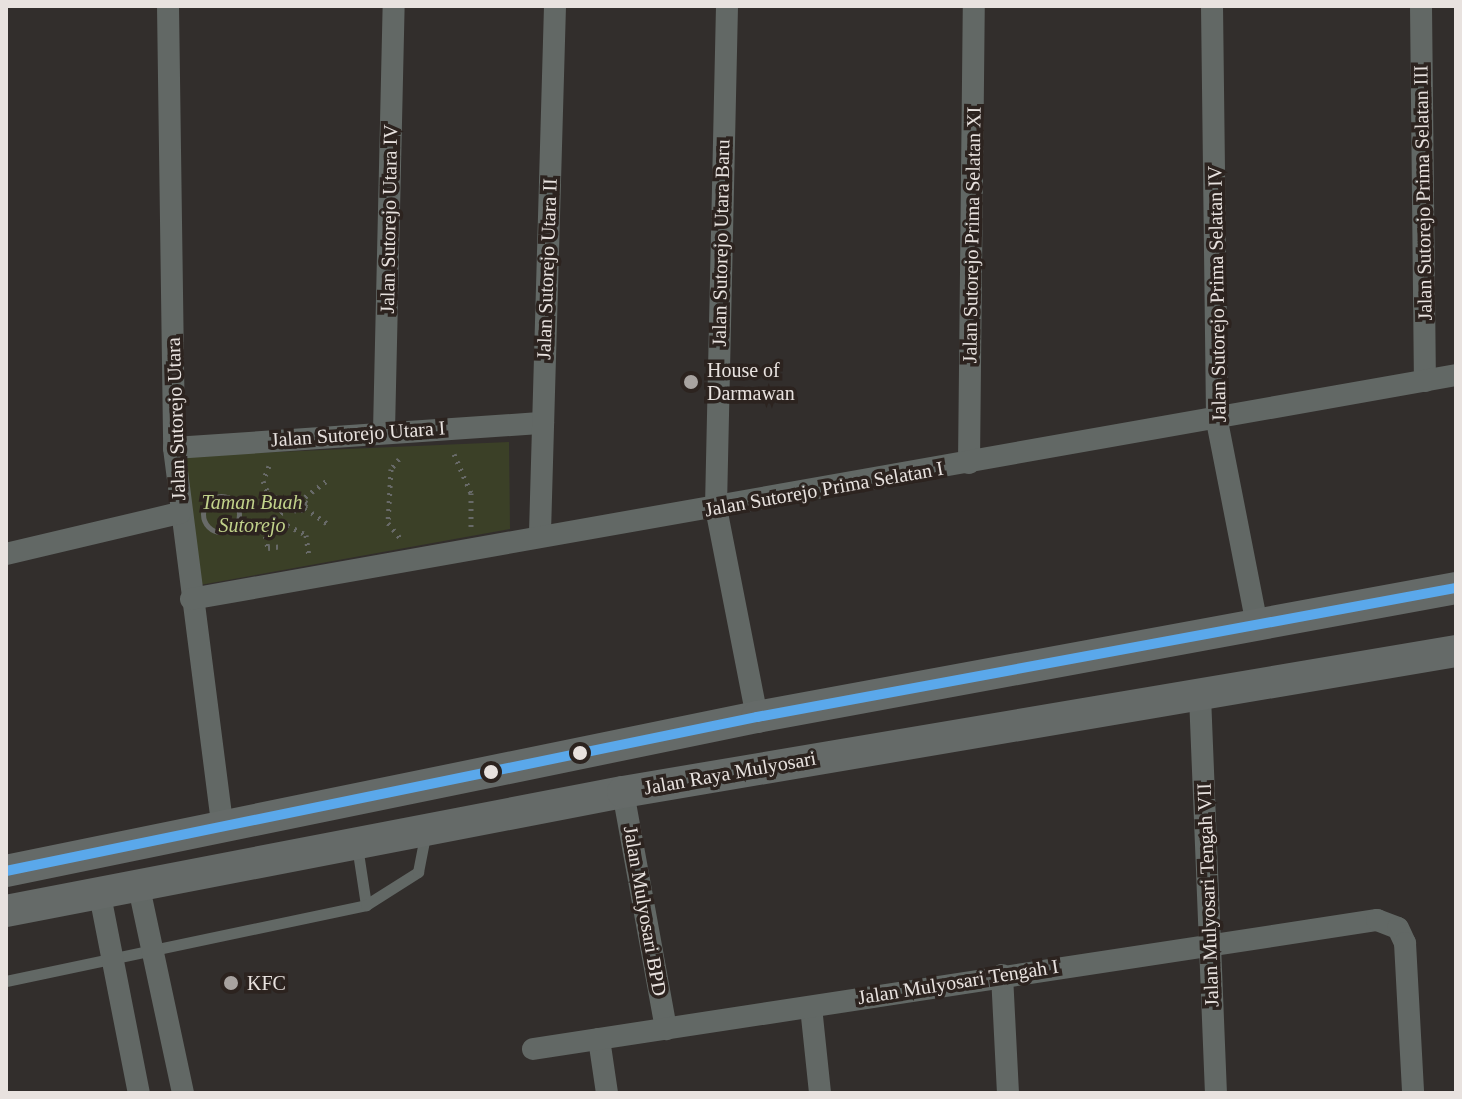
<!DOCTYPE html>
<style>
body{margin:0}
#map{position:relative;width:1462px;height:1099px;overflow:hidden;background:#322e2c;font-family:Georgia,serif}
div>[style]{position:absolute}
.green>*{inset:0;background:#3b4027}
.path>*{height:5px;margin-top:-2.5px;transform-origin:0;background:repeating-linear-gradient(90deg,#686a68 0 2px,transparent 0 8px)}
.path>.ring{margin:-2.5px;padding:0;box-sizing:content-box;background:none;border:5px solid #686a68;border-radius:50%}
.lane>*{height:11px;margin:-5.5px;padding:0 5.5px;transform-origin:5.5px;border-radius:5.5px;background:#626865}
.street>*{height:22px;margin:-11px;padding:0 11px;transform-origin:11px;border-radius:11px;background:#626865}
.secondary>*{height:32px;margin:-16px;padding:0 16px;transform-origin:16px;border-radius:16px;background:#656a68}
.bus-1>*{height:10px;margin:-5px;padding:0 5px;transform-origin:5px;border-radius:5px;background:#5aa8eb}
.dots>*{width:22px;height:22px;translate:-50% -50%;box-sizing:border-box;border:4px solid #2c231f;border-radius:50%}
span{translate:-50% -50%;white-space:nowrap;text-align:center;line-height:1.15;-webkit-text-stroke:7px #2c231f;paint-order:stroke}
.street-label{font-size:20px;color:#e8e2df}
.poi-label{font-size:20px;color:#e8e2df}
.left{translate:0 -50%;text-align:left}
.park-label{font-size:20px;color:#c2d38b;font-style:italic}
.frame{position:absolute;inset:0;border:8px solid #e8e2df;pointer-events:none}
</style>
<div id="map">
<div class="green">
<div style="clip-path:polygon(509px 442px,510px 529px,200px 585px,182px 456px)"></div>
</div>
<div class="path">
<div style="left:454px;top:454px;width:43px;rotate:66.4deg"></div>
<div style="left:471px;top:493px;width:34px;rotate:90deg"></div>
<div style="left:399px;top:459px;width:13px;rotate:129deg"></div>
<div style="left:391px;top:469px;width:54px;rotate:93.2deg"></div>
<div style="left:388px;top:523px;width:19px;rotate:51deg"></div>
<div style="left:269px;top:466px;width:16px;rotate:112deg"></div>
<div style="left:263px;top:481px;width:13px;rotate:67deg"></div>
<div style="left:268px;top:493px;width:24px;rotate:28deg"></div>
<div style="left:289px;top:504px;width:8px;rotate:50deg"></div>
<div style="left:294px;top:510px;width:6px;rotate:9deg"></div>
<div style="left:300px;top:511px;width:11px;rotate:-49deg"></div>
<div style="left:307px;top:503px;width:15px;rotate:-152deg"></div>
<div style="left:294px;top:496px;width:6px;rotate:129deg"></div>
<div style="left:290px;top:501px;width:6px;rotate:108deg"></div>
<div style="left:288px;top:507px;width:32px;rotate:139deg"></div>
<div style="left:264px;top:528px;width:20px;rotate:79deg"></div>
<div style="left:268px;top:548px;width:14px;rotate:-8deg"></div>
<div class="ring" style="left:203px;top:496px;width:31px;height:31px"></div>
<div style="left:305px;top:497px;width:30px;rotate:-37deg"></div>
<div style="left:239px;top:508px;width:49px;rotate:-4.7deg"></div>
<div style="left:305px;top:508px;width:29px;rotate:35deg"></div>
<div style="left:273px;top:518px;width:37px;rotate:27deg"></div>
<div style="left:306px;top:535px;width:22px;rotate:82deg"></div>
</div>
<div class="lane">
<div style="left:357px;top:846px;width:60px;rotate:81.3deg"></div>
<div style="left:6px;top:981px;width:368px;rotate:-11.9deg"></div>
<div style="left:366px;top:905px;width:62px;rotate:-32.4deg"></div>
<div style="left:418px;top:872px;width:42px;rotate:-79deg"></div>
</div>
<div class="street">
<div style="left:168px;top:6px;width:442px;rotate:89.2deg"></div>
<div style="left:174px;top:448px;width:384px;rotate:82.7deg"></div>
<div style="left:727px;top:6px;width:502px;rotate:91.26deg"></div>
<div style="left:716px;top:508px;width:213px;rotate:78.9deg"></div>
<div style="left:1212px;top:6px;width:415px;rotate:89.3deg"></div>
<div style="left:1217px;top:421px;width:208px;rotate:78.9deg"></div>
<div style="left:1421px;top:6px;width:375px;rotate:89.4deg"></div>
<div style="left:384px;top:431px;width:425px;rotate:-88.7deg"></div>
<div style="left:174px;top:448px;width:370px;rotate:-3.9deg"></div>
<div style="left:969px;top:463px;width:457px;rotate:-89.4deg"></div>
<div style="left:540px;top:533px;width:527px;rotate:-88.37deg"></div>
<div style="left:6px;top:554px;width:179px;rotate:-13.3deg"></div>
<div style="left:191px;top:599px;width:1285px;rotate:-10.04deg"></div>
<div style="left:1200px;top:696px;width:397px;rotate:87.7deg"></div>
<div style="left:623px;top:792px;width:241px;rotate:79.7deg"></div>
<div style="left:138px;top:883px;width:215px;rotate:77.9deg"></div>
<div style="left:99px;top:890px;width:207px;rotate:78.9deg"></div>
<div style="left:1002px;top:975px;width:118px;rotate:87.1deg"></div>
<div style="left:811px;top:1007px;width:86px;rotate:84deg"></div>
<div style="left:599px;top:1039px;width:55px;rotate:81.6deg"></div>
<div style="left:533px;top:1049px;width:854px;rotate:-8.69deg"></div>
<div style="left:1377px;top:920px;width:22px;rotate:21deg"></div>
<div style="left:1398px;top:928px;width:17px;rotate:65deg"></div>
<div style="left:1405px;top:943px;width:150px;rotate:86.9deg"></div>
</div>
<div class="secondary">
<div style="left:6px;top:871px;width:767px;rotate:-11.59deg"></div>
<div style="left:757px;top:717px;width:711px;rotate:-10.46deg"></div>
<div style="left:6px;top:911px;width:628px;rotate:-10.92deg"></div>
<div style="left:623px;top:792px;width:845px;rotate:-9.61deg"></div>
</div>
<div class="bus-1">
<div style="left:6px;top:871px;width:767px;rotate:-11.59deg"></div>
<div style="left:757px;top:717px;width:711px;rotate:-10.46deg"></div>
</div>
<div class="dots">
<div style="left:691px;top:382px;background:#a8a3a0"></div>
<div style="left:580px;top:753px;background:#e8e2df"></div>
<div style="left:491px;top:772px;background:#e8e2df"></div>
<div style="left:231px;top:983px;background:#a8a3a0"></div>
</div>
<div class="street-label">
<span style="left:1423px;top:193px;rotate:-91deg">Jalan Sutorejo Prima Selatan III</span>
<span style="left:389px;top:219px;rotate:-89deg">Jalan Sutorejo Utara IV</span>
<span style="left:972px;top:235px;rotate:-89deg">Jalan Sutorejo Prima Selatan XI</span>
<span style="left:721px;top:243px;rotate:-89deg">Jalan Sutorejo Utara Baru</span>
<span style="left:547px;top:269px;rotate:-88deg">Jalan Sutorejo Utara II</span>
<span style="left:1217px;top:294px;rotate:-91deg">Jalan Sutorejo Prima Selatan IV</span>
<span style="left:176px;top:419px;rotate:-92deg">Jalan Sutorejo Utara</span>
<span style="left:358px;top:434px;rotate:-4deg">Jalan Sutorejo Utara I</span>
<span style="left:824px;top:489px;rotate:-10deg">Jalan Sutorejo Prima Selatan I</span>
<span style="left:730px;top:773px;rotate:-10deg">Jalan Raya Mulyosari</span>
<span style="left:1208px;top:895px;rotate:-92deg">Jalan Mulyosari Tengah VII</span>
<span style="left:645px;top:911px;rotate:80deg">Jalan Mulyosari BPD</span>
<span style="left:958px;top:982px;rotate:-9deg">Jalan Mulyosari Tengah I</span>
</div>
<div class="poi-label">
<span class="left" style="left:707px;top:382px">House of<br>Darmawan</span>
<span class="left" style="left:247px;top:983px">KFC</span>
</div>
<div class="park-label">
<span style="left:252px;top:514px">Taman Buah<br>Sutorejo</span>
</div>
<div class="frame"></div>
</div>
